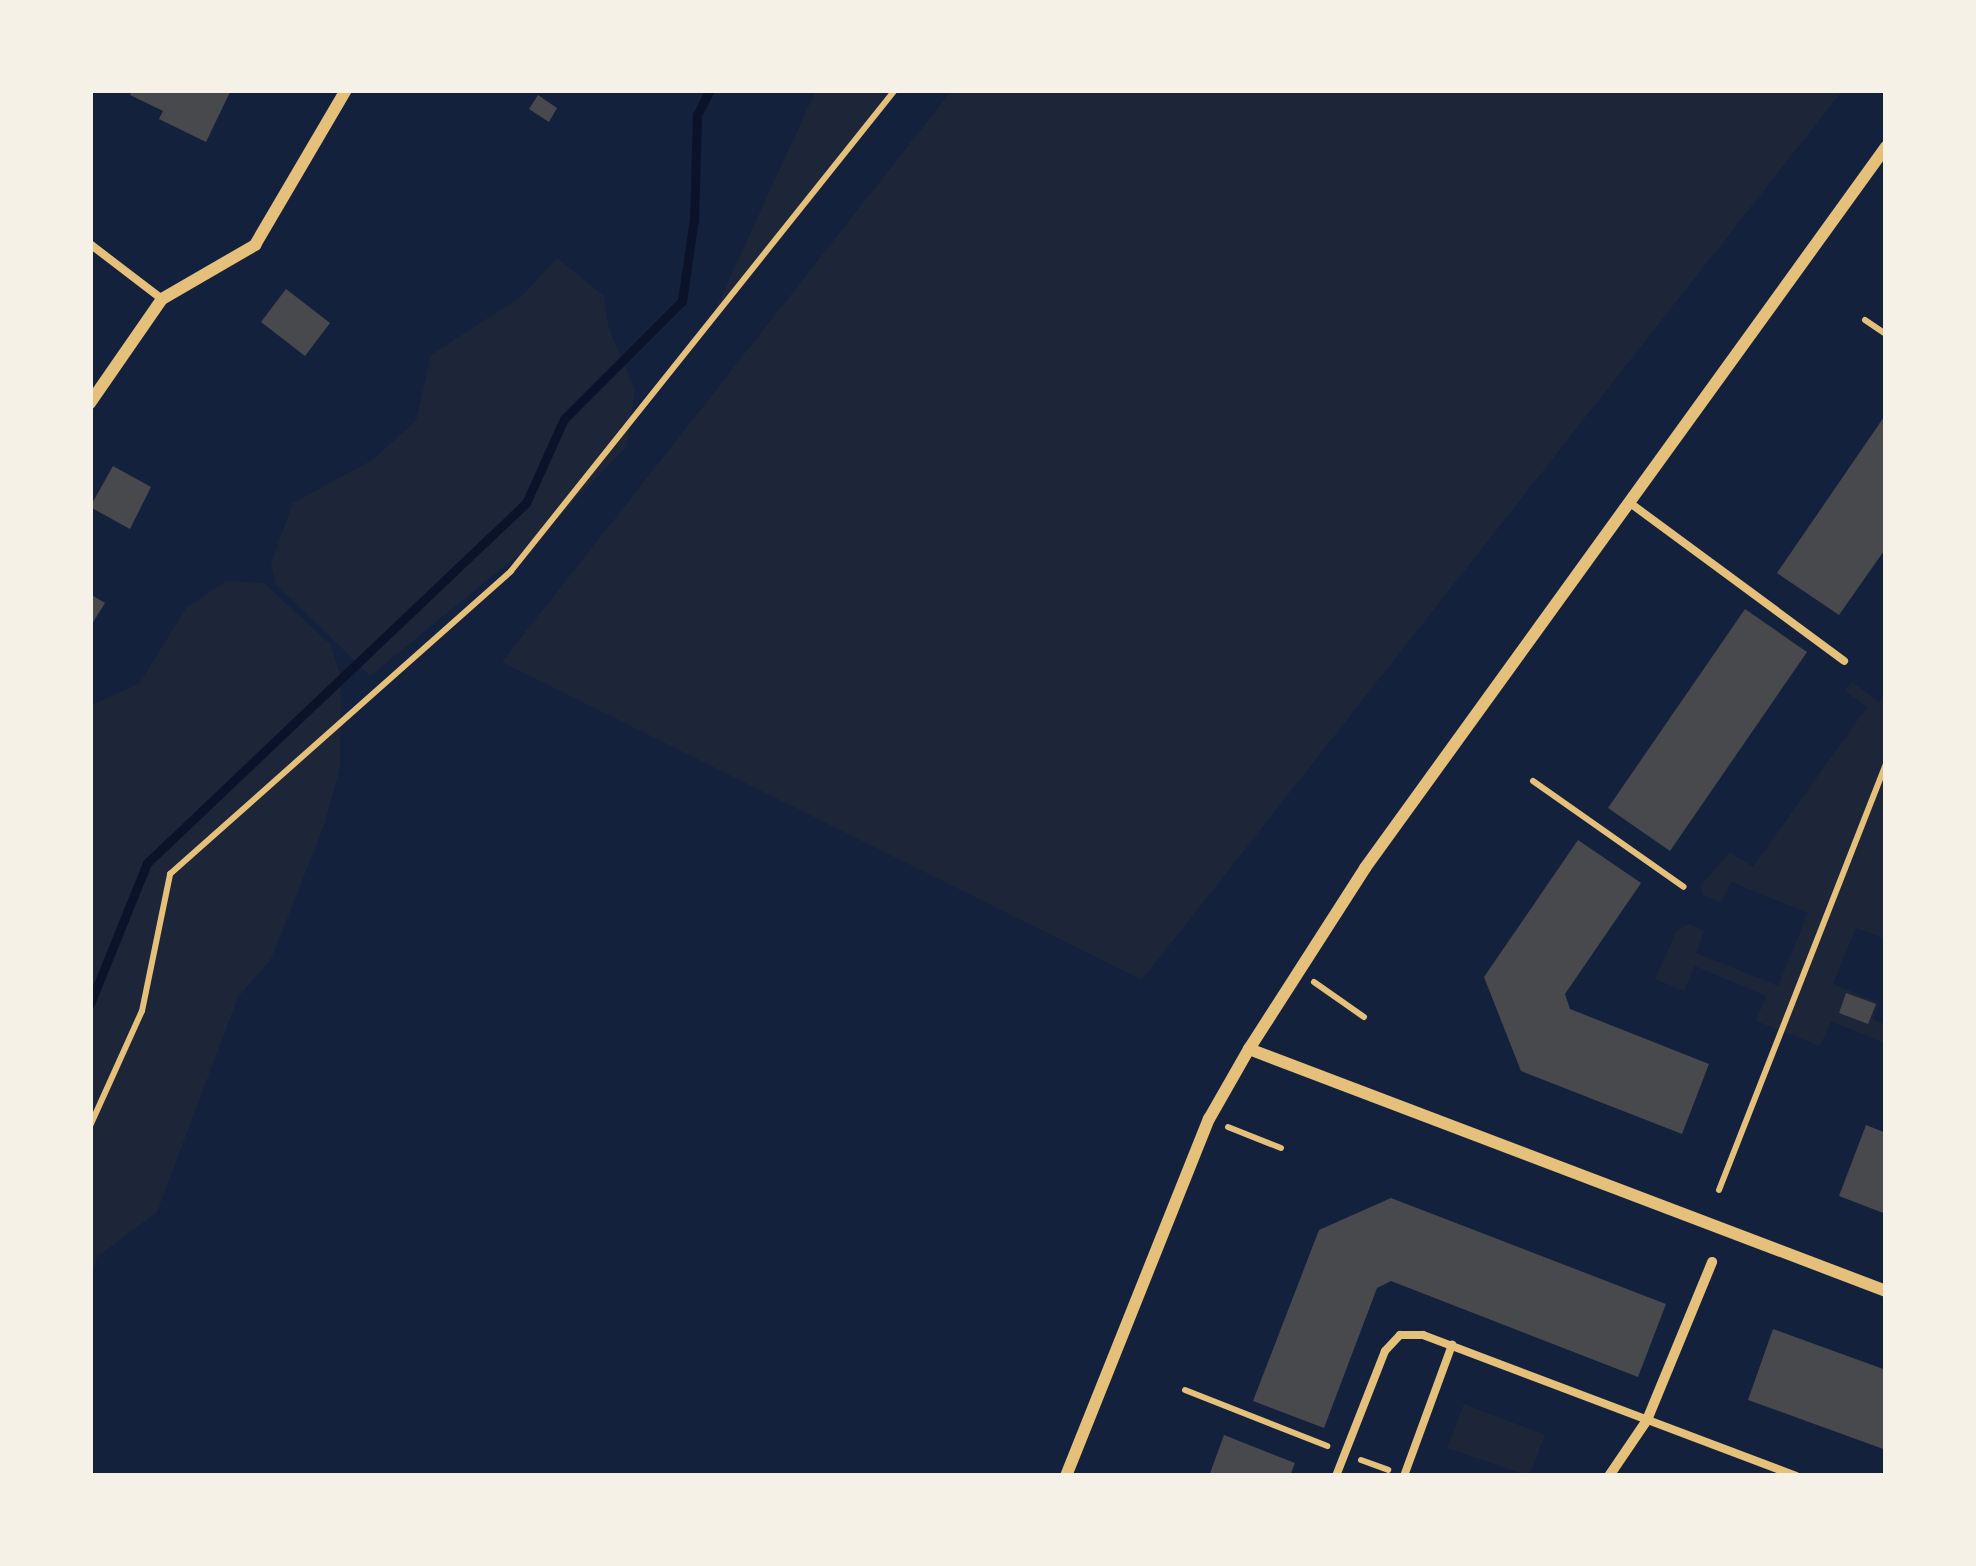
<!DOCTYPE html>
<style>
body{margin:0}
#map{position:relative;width:1976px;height:1566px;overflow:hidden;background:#14213d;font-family:"PT Serif",serif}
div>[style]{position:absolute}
.green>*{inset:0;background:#1d2539}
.stream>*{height:9px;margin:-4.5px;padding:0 4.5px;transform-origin:4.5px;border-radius:4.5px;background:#0b132b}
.building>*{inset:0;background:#48494c}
.path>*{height:6px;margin:-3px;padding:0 3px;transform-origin:3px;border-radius:3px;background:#e5c07b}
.service>*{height:8px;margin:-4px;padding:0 4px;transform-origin:4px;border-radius:4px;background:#e5c07b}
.pedestrian>*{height:10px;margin:-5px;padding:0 5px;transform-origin:5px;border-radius:5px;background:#e5c07b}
.minor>*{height:12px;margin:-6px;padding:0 6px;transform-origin:6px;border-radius:6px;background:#e5c07b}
span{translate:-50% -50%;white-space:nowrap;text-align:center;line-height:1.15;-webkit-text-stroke:12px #f6f1e7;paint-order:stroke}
.frame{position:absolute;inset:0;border:93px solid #f6f1e7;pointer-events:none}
</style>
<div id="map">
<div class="green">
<div style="clip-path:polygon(816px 90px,895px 90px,706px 330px)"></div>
<div style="clip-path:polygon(952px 90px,1843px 90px,1142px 980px,502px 662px)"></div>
<div style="clip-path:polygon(557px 258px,604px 296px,609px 329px,635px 390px,626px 447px,534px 542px,370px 676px,275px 583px,271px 564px,293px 503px,372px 460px,416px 421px,431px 355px,522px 296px)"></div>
<div style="clip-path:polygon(226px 581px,264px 583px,330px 644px,341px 678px,340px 768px,323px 828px,271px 959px,238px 997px,157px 1212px,97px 1257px,90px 1280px,90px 706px,140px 683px,186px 608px)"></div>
<div style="clip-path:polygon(1852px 682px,1879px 702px,1886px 693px,1886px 939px,1856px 928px,1833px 984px,1879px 1003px,1873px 1019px,1886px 1025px,1886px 1044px,1831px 1021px,1820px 1046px,1756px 1021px,1766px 996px,1695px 966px,1684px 991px,1655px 979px,1677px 930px,1689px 924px,1704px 931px,1696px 953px,1778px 986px,1808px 913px,1731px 882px,1721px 903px,1703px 895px,1701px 885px,1730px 852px,1753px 867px,1867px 707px,1845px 691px)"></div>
<div style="clip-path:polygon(1464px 1404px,1545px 1435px,1529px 1476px,1447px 1448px)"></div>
</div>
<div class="stream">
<div style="left:90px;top:1004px;width:152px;rotate:-68deg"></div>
<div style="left:147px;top:863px;width:523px;rotate:-43.53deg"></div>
<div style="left:526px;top:503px;width:92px;rotate:-65.7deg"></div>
<div style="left:564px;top:419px;width:167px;rotate:-45deg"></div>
<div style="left:682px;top:301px;width:83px;rotate:-81.7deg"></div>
<div style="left:694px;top:219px;width:104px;rotate:-88.3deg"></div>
<div style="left:697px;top:115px;width:28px;rotate:-63deg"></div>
</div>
<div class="building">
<div style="clip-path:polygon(132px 90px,231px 90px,206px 142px,159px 119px,163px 111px,130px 95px)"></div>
<div style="clip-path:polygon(538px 95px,557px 108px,549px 122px,529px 109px)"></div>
<div style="clip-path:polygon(286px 289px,330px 323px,305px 356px,261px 322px)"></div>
<div style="clip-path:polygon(1886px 414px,1886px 548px,1839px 615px,1777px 573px)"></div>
<div style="clip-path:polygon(113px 466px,151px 487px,130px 529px,90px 507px)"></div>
<div style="clip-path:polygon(90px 594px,105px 603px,90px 627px)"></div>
<div style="clip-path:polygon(1745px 609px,1807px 652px,1670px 851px,1608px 808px)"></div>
<div style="clip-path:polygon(1578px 840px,1641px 883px,1565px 994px,1570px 1009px,1709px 1064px,1682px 1134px,1521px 1071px,1484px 977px)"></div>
<div style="clip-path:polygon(1846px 993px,1876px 1004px,1868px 1024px,1839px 1013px)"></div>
<div style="clip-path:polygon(1866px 1125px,1886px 1133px,1886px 1214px,1839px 1196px)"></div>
<div style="clip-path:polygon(1391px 1198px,1666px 1304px,1638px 1377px,1391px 1281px,1377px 1288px,1324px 1428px,1253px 1401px,1319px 1230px)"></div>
<div style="clip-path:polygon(1773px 1329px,1886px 1370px,1886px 1450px,1748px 1400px)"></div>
<div style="clip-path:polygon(1224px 1435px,1295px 1463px,1290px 1476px,1209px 1476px)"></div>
</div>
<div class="path">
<div style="left:1865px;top:320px;width:25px;rotate:34deg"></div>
<div style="left:1533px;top:781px;width:184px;rotate:35.1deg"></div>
<div style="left:1314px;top:982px;width:61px;rotate:35deg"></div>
<div style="left:90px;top:1126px;width:126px;rotate:-65.7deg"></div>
<div style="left:142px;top:1011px;width:140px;rotate:-78.4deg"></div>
<div style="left:170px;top:874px;width:456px;rotate:-41.6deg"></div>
<div style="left:511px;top:571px;width:615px;rotate:-51.4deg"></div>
<div style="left:1228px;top:1127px;width:57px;rotate:21.6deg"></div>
<div style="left:1719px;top:1190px;width:458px;rotate:-68.6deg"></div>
<div style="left:1185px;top:1390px;width:153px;rotate:21.5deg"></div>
<div style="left:1361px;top:1460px;width:29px;rotate:20deg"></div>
</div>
<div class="service">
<div style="left:90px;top:244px;width:91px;rotate:37.4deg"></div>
<div style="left:1630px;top:503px;width:266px;rotate:36.4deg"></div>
<div style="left:1336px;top:1476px;width:134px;rotate:-68.6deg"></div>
<div style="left:1385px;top:1351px;width:22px;rotate:-47deg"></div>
<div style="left:1400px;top:1335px;width:23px"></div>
<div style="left:1423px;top:1335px;width:399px;rotate:20.7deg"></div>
<div style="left:1404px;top:1476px;width:140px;rotate:-69.9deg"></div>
</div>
<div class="pedestrian">
<div style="left:1609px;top:1476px;width:68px;rotate:-55.8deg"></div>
<div style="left:1647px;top:1420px;width:171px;rotate:-67.6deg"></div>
</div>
<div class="minor">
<div style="left:90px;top:403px;width:126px;rotate:-55.3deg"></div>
<div style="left:162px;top:299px;width:108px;rotate:-30.1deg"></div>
<div style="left:255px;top:245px;width:180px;rotate:-59.6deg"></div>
<div style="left:1249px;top:1049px;width:681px;rotate:20.8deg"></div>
<div style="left:1066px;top:1476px;width:385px;rotate:-68.2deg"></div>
<div style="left:1209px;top:1119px;width:81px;rotate:-60.3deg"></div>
<div style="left:1249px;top:1049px;width:215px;rotate:-57.3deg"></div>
<div style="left:1365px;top:868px;width:890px;rotate:-54.15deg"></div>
</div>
<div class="frame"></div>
</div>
